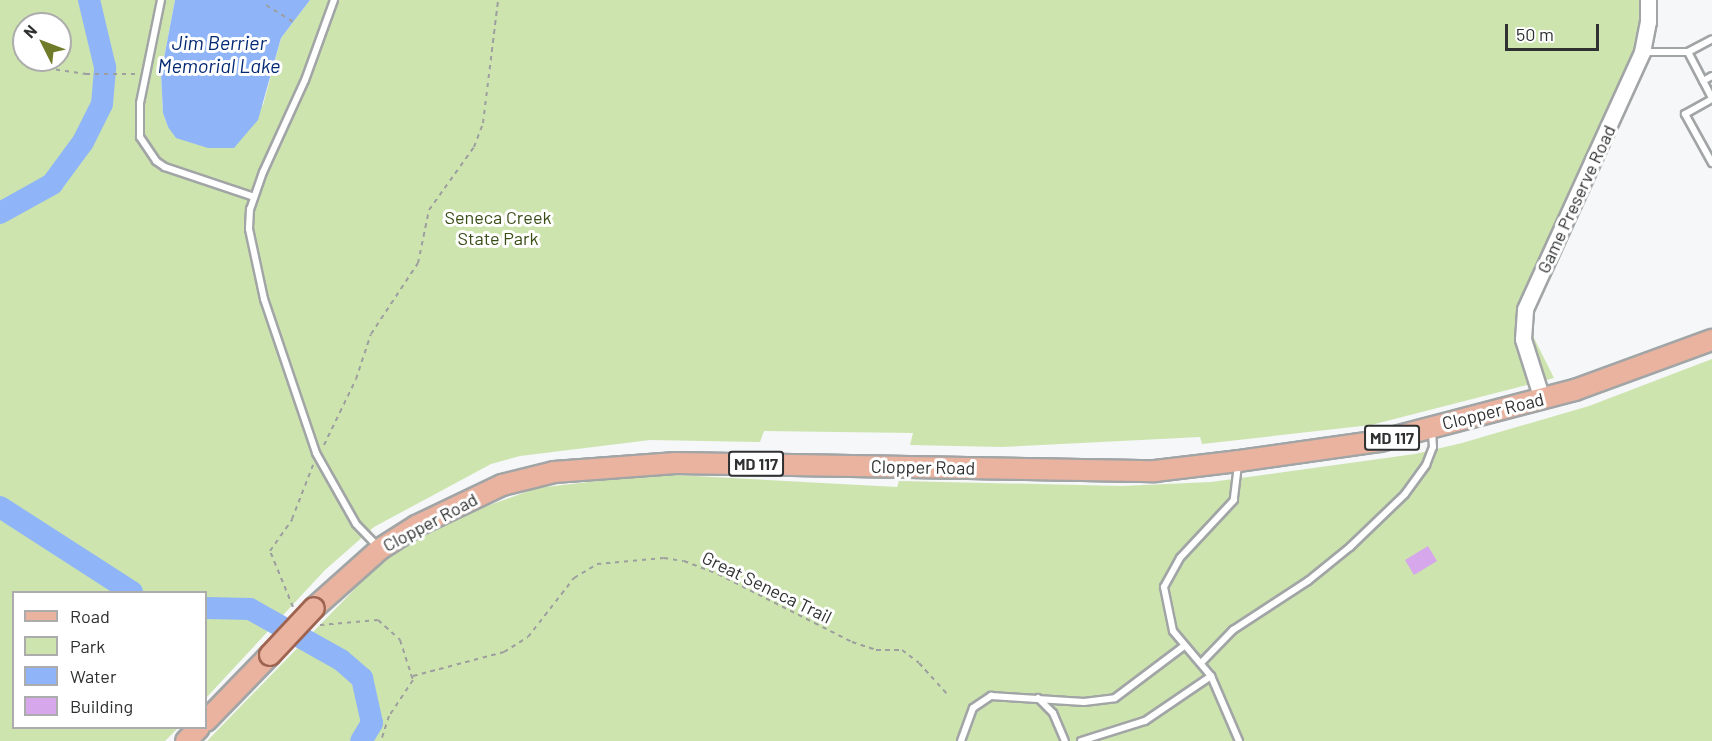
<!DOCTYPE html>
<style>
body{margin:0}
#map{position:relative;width:1712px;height:741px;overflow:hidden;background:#f5f7f9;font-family:Barlow,sans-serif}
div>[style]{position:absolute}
.green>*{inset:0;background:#cde4ae}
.water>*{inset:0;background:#8fb5f8}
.river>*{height:22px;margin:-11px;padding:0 11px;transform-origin:11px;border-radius:11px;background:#8fb5f8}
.building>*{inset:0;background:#d6a7eb}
.path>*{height:2px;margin-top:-1px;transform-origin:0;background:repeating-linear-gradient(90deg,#9c9e9f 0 4.5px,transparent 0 9px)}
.roads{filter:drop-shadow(2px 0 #a2a5a6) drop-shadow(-2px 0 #a2a5a6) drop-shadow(0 2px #a2a5a6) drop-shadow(0 -2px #a2a5a6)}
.service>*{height:6px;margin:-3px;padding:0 3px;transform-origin:3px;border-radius:3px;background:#fff}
.tertiary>*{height:15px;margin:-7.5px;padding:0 7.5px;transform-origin:7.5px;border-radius:7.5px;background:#fff}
.primary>*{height:20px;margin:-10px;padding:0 10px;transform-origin:10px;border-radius:10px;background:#e9b3a0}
.bridges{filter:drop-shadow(2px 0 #9e6450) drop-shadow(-2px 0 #9e6450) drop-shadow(0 2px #9e6450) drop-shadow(0 -2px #9e6450)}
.primary-bridge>*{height:20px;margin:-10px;padding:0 10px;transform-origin:10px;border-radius:10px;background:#e9b3a0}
span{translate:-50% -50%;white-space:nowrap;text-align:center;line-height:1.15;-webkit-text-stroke:6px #fff;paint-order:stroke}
.shield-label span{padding:2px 4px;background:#fff;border:2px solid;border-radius:4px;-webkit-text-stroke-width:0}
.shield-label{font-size:16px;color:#2f3031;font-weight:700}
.street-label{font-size:18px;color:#2f3031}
.park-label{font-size:18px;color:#394d17}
.water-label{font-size:20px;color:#022974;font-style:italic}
.legend{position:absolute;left:12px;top:591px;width:195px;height:138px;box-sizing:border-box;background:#fff;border:2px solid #acacad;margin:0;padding:8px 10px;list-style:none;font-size:18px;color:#2f3031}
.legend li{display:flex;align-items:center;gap:12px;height:30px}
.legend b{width:30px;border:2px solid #acacad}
.north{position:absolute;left:12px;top:12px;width:60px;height:60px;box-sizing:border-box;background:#fff;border:2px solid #acacad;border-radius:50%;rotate:312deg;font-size:16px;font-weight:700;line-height:24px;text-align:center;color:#2f3031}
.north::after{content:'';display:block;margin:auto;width:21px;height:27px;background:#6f7b28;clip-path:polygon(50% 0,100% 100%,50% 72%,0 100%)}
.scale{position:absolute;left:1505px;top:24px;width:94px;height:27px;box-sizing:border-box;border:3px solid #2f3031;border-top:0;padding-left:8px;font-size:18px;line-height:21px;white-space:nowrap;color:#2f3031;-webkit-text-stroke:4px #fff;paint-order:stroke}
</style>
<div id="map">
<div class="green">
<div style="clip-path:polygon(evenodd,0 0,175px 0,161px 74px,163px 113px,168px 127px,263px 105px,281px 38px,310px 0,1643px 0,1635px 53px,1519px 308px,1554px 378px,1371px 425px,1202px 444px,1200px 437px,1002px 447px,910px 445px,913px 433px,764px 431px,760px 442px,650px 440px,520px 456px,491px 464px,374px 527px,325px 570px,206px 698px,206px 592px,14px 592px,14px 728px,178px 728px,165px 741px,0 741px,0 0,24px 24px,60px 24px,60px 60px,24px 60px,24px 24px)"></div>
<div style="clip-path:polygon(1712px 359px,1712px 741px,207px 741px,382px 561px,451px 519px,537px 488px,657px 474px,897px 487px,899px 481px,1122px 486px,1211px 482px,1415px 454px,1462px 443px,1589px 406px)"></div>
</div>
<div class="water">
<div style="clip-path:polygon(175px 0,310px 0,281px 38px,258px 120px,234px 148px,208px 148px,176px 138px,168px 127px,163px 113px,161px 74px)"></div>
</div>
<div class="river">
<div style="left:0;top:213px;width:60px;rotate:-29.1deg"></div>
<div style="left:52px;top:184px;width:52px;rotate:-53.6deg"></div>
<div style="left:83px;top:142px;width:42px;rotate:-63.4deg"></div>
<div style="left:102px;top:104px;width:37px;rotate:-85deg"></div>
<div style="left:105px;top:67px;width:69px;rotate:-103.4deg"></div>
<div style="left:0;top:507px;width:157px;rotate:32.8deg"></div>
<div style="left:206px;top:608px;width:44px;rotate:1.3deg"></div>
<div style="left:250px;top:609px;width:104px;rotate:29.3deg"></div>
<div style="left:341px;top:660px;width:28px;rotate:41deg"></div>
<div style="left:362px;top:678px;width:46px;rotate:77.5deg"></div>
<div style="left:372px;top:723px;width:21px;rotate:121deg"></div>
</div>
<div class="building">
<div style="clip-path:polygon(1428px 546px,1437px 561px,1414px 575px,1405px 560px)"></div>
</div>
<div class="path">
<div style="left:266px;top:5px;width:32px;rotate:32deg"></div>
<div style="left:38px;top:67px;width:49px;rotate:8.3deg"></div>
<div style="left:86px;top:74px;width:51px"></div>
<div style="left:324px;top:445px;width:73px;rotate:-64.1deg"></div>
<div style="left:356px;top:379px;width:47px;rotate:-71.6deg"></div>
<div style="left:371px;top:334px;width:85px;rotate:-56.5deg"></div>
<div style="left:418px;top:263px;width:54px;rotate:-78.3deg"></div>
<div style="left:429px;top:210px;width:77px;rotate:-54.5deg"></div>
<div style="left:474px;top:147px;width:26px;rotate:-69deg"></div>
<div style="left:483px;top:123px;width:124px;rotate:-83deg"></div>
<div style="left:293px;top:607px;width:61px;rotate:-112.3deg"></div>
<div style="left:270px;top:551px;width:39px;rotate:-55deg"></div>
<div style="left:292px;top:519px;width:58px;rotate:-68.7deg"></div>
<div style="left:320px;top:625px;width:58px;rotate:-4.9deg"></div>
<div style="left:378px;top:620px;width:30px;rotate:42deg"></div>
<div style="left:400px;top:640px;width:42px;rotate:72deg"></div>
<div style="left:413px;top:680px;width:43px;rotate:123.7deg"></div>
<div style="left:389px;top:716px;width:26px;rotate:108deg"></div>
<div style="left:413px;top:676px;width:94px;rotate:-14.8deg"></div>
<div style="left:504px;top:652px;width:28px;rotate:-32deg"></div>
<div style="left:528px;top:637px;width:75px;rotate:-52.1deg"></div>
<div style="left:574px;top:578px;width:27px;rotate:-31deg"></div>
<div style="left:597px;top:564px;width:67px;rotate:-5.1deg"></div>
<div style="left:664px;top:558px;width:20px;rotate:9deg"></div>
<div style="left:684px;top:561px;width:36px;rotate:21deg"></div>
<div style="left:718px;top:574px;width:150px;rotate:26.9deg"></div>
<div style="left:852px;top:642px;width:25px;rotate:18deg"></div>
<div style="left:876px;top:650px;width:26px"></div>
<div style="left:902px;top:650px;width:21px;rotate:37deg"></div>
<div style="left:919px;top:663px;width:43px;rotate:47.8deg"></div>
</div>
<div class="roads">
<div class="service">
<div style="left:161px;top:0;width:105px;rotate:101.5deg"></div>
<div style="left:140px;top:103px;width:34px;rotate:90deg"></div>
<div style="left:140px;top:137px;width:29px;rotate:56deg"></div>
<div style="left:156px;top:161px;width:11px;rotate:34deg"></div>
<div style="left:165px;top:167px;width:94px;rotate:18.6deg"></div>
<div style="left:334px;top:0;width:85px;rotate:109.9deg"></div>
<div style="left:305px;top:80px;width:101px;rotate:114.5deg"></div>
<div style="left:263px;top:172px;width:39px;rotate:109deg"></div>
<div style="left:250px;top:209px;width:20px;rotate:93deg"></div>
<div style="left:249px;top:229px;width:72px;rotate:77.9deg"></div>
<div style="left:264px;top:299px;width:163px;rotate:71.3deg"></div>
<div style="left:316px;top:453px;width:81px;rotate:60.6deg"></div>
<div style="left:356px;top:524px;width:30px;rotate:46deg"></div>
<div style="left:1644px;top:52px;width:44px"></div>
<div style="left:1688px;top:52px;width:27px;rotate:-28deg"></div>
<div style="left:1688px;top:52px;width:52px;rotate:62.4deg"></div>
<div style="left:1703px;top:81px;width:10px;rotate:-29deg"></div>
<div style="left:1712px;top:99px;width:31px;rotate:151deg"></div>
<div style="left:1685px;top:114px;width:56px;rotate:61.1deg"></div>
<div style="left:1238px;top:465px;width:35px;rotate:97deg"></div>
<div style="left:1234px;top:500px;width:79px;rotate:133deg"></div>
<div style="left:1180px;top:558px;width:33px;rotate:119deg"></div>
<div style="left:1164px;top:587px;width:45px;rotate:78.4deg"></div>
<div style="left:1173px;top:631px;width:59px;rotate:49.8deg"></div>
<div style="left:1211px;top:676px;width:71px;rotate:66.7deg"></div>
<div style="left:1202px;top:662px;width:45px;rotate:-45.9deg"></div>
<div style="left:1233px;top:630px;width:90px;rotate:-33.2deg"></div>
<div style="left:1308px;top:581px;width:54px;rotate:-39deg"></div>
<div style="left:1350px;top:547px;width:76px;rotate:-43.9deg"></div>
<div style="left:1405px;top:494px;width:36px;rotate:-54deg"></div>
<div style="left:1426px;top:465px;width:19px;rotate:-69deg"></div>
<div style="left:1433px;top:447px;width:16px;rotate:-94deg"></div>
<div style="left:1038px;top:698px;width:21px;rotate:45deg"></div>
<div style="left:1053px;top:713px;width:30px;rotate:67deg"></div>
<div style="left:961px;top:741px;width:35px;rotate:-70deg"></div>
<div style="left:973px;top:708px;width:22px;rotate:-34deg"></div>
<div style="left:991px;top:696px;width:93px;rotate:3.7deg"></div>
<div style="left:1084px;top:702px;width:31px;rotate:-7deg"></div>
<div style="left:1115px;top:698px;width:86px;rotate:-37deg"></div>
<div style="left:1081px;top:741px;width:67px;rotate:-17.4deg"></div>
<div style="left:1145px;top:721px;width:80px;rotate:-34.3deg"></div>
</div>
<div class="tertiary">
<div style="left:1542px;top:399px;width:63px;rotate:-107.6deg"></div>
<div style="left:1523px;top:339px;width:30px;rotate:-86deg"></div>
<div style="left:1525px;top:309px;width:282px;rotate:-65.5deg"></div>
<div style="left:1642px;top:52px;width:31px;rotate:-79deg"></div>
<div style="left:1648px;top:22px;width:22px;rotate:-90deg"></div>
</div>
<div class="primary">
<div style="left:314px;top:608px;width:89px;rotate:-41.8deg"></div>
<div style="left:380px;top:549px;width:43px;rotate:-32.6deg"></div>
<div style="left:416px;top:526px;width:95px;rotate:-25.5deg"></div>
<div style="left:502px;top:485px;width:54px;rotate:-14deg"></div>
<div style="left:554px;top:472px;width:122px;rotate:-4.2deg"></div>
<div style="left:676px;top:463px;width:479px;rotate:1deg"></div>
<div style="left:1155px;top:471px;width:85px;rotate:-6.8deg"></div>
<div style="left:1239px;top:461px;width:142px;rotate:-8.1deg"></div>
<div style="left:1380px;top:441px;width:202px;rotate:-14.7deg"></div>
<div style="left:1575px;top:390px;width:146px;rotate:-20.1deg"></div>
<div style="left:206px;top:721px;width:92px;rotate:-45.9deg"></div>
<div style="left:186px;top:741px;width:18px;rotate:-45deg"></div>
</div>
</div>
<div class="bridges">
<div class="primary-bridge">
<div style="left:270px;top:655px;width:64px;rotate:-46.9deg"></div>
</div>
</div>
<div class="shield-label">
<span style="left:1392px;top:438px">MD 117</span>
<span style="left:756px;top:464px">MD 117</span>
</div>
<div class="street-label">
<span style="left:1576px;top:199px;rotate:-65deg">Game Preserve Road</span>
<span style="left:1493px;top:411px;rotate:-14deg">Clopper Road</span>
<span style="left:923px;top:467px;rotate:1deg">Clopper Road</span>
<span style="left:430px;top:522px;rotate:-28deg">Clopper Road</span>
<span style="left:767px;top:587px;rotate:26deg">Great Seneca Trail</span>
</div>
<div class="park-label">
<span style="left:498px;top:228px">Seneca Creek<br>State Park</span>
</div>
<div class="water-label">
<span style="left:219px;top:54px">Jim Berrier<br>Memorial Lake</span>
</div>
<ul class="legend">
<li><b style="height:8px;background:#e9b3a0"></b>Road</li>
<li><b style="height:16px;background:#cde4ae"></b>Park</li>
<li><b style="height:16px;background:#8fb5f8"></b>Water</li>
<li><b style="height:16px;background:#d6a7eb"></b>Building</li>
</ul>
<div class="north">N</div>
<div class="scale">50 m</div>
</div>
